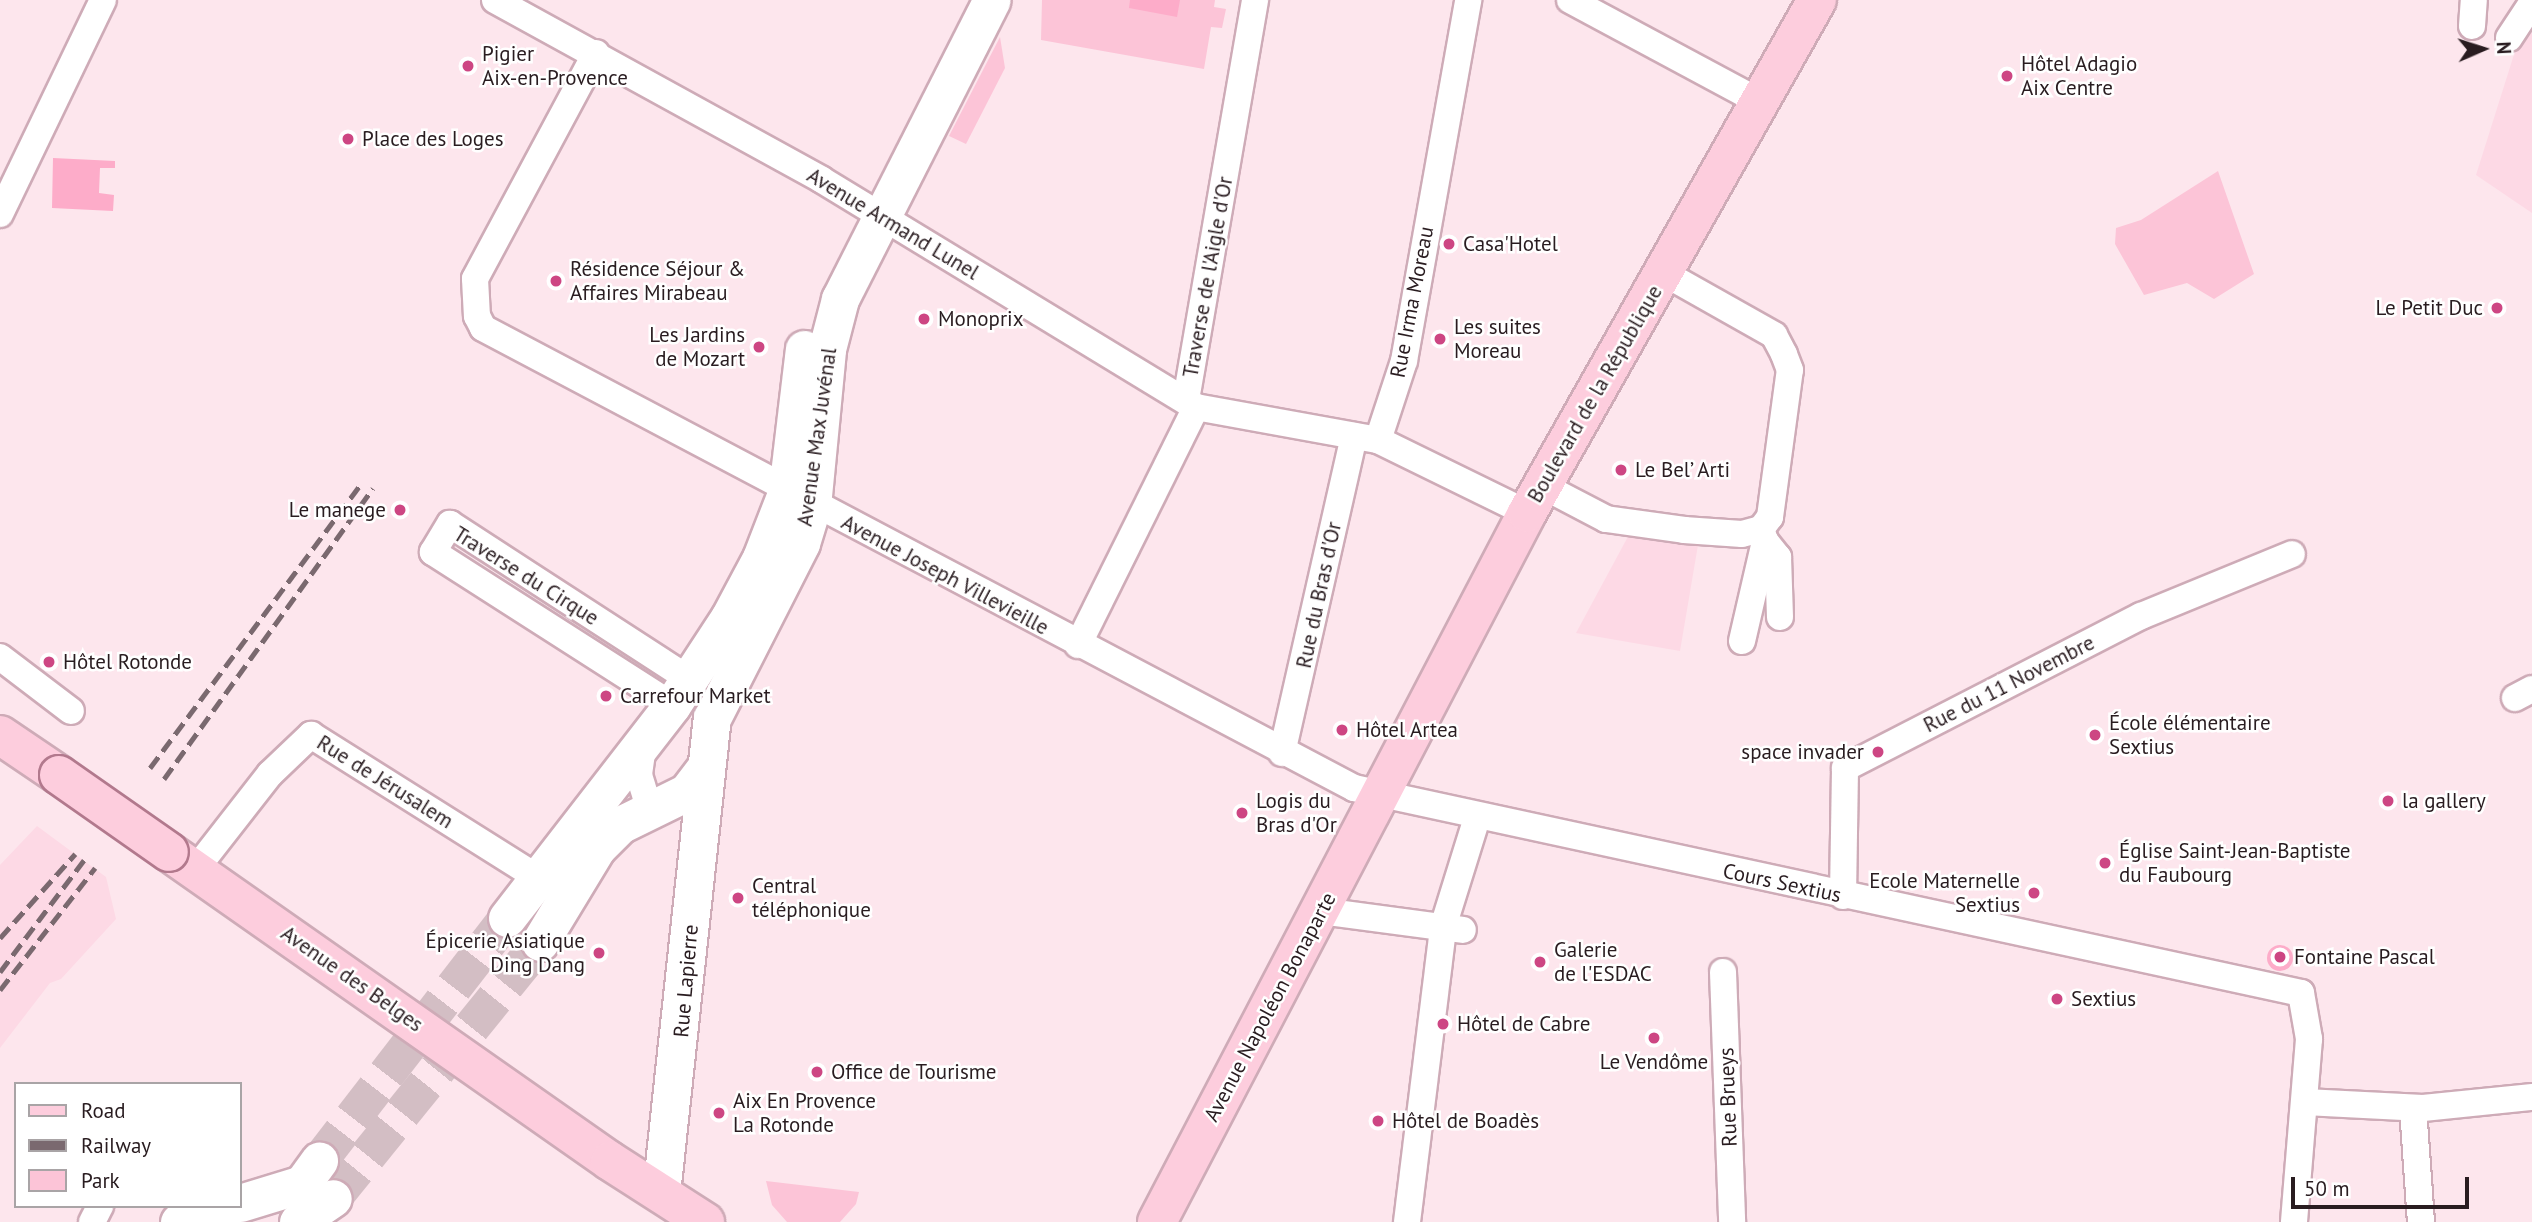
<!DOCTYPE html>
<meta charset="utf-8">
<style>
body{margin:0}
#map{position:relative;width:2532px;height:1222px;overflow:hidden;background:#fde6ed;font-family:"PT Sans",sans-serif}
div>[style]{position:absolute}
.built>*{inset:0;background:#fdd9e5}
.green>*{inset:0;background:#fcc4d7}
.water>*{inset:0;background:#fdacc9}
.round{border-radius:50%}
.secondary-tunnel>*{height:37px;margin-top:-18.5px;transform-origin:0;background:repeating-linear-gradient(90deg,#d3bec4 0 37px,transparent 0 55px)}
.roads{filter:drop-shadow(2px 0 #ceabb7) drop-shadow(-2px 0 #ceabb7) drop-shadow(0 2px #ceabb7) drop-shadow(0 -2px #ceabb7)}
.minor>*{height:26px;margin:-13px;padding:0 13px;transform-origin:13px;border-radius:13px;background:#fff}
.secondary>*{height:37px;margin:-18.5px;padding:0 18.5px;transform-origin:18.5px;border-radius:18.5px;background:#fff}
.primary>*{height:38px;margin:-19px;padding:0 19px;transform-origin:19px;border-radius:19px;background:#fdcddd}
.rail>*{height:5px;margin-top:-2.5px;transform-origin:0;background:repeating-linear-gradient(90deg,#7a696f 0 14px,transparent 0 21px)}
.bridges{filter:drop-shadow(2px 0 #b2798d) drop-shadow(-2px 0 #b2798d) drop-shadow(0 2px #b2798d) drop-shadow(0 -2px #b2798d)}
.primary-bridge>*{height:38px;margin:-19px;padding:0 19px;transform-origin:19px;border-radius:19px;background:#fdcddd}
.dots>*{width:19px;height:19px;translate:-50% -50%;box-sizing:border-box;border:4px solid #fff;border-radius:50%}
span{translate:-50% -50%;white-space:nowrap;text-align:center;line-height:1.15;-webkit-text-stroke:5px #fff;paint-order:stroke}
.poi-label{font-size:21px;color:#291c20}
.left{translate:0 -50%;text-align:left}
.right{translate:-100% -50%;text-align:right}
.street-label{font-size:21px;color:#291c20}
.legend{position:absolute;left:14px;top:1082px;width:228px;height:126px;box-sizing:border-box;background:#fff;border:2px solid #a9a4a6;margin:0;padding:9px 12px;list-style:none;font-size:21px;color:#291c20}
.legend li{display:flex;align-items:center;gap:14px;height:35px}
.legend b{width:35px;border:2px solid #a9a4a6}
.north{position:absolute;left:2448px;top:14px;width:70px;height:70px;-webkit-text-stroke:5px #fff;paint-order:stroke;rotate:87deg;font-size:19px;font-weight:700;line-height:28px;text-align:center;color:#291c20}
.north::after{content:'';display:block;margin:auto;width:24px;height:32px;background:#291c20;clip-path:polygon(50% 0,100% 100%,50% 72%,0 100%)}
.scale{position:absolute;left:2291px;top:1177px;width:178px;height:32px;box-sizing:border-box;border:4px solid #291c20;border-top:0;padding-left:9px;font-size:21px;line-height:24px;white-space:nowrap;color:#291c20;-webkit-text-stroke:5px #fff;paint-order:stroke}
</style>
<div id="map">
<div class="built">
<div style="clip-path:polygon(2532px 25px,2532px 213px,2476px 175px,2517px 45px)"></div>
<div style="clip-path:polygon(1631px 531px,1699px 539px,1680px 651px,1576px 633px)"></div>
<div style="clip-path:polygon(37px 826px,106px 877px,116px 919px,61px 979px,50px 983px,0 1048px,0 865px)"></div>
</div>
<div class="green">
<div style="clip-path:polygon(1042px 0,1215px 0,1214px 7px,1226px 9px,1222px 28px,1211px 27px,1204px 69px,1041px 40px)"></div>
<div style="clip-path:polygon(1000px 37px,1005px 68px,966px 144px,949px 136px)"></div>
<div style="clip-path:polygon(2218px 171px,2254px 274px,2214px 299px,2187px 283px,2144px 295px,2115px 244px,2116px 228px,2141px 220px)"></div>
<div style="clip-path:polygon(766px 1181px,859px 1192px,856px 1204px,840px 1222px,787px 1222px,772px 1205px)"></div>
</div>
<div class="water">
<div style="clip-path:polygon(1130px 0,1180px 0,1177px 17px,1129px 8px)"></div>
<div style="clip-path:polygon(53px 158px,115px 161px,115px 168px,100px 168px,99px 193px,114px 195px,113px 211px,52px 208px)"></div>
<div class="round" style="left:2267px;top:945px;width:26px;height:26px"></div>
</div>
<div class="secondary-tunnel">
<div style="left:319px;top:1161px;width:307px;rotate:-52.3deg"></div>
<div style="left:333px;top:1198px;width:329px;rotate:-51deg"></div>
</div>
<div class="roads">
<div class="minor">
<div style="left:495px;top:0;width:373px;rotate:28.8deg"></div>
<div style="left:822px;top:180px;width:437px;rotate:31.3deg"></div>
<div style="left:1196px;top:407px;width:185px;rotate:10.3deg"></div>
<div style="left:1378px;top:440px;width:166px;rotate:26.1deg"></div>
<div style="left:1570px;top:0;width:216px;rotate:28.2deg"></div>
<div style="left:2472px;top:26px;width:26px;rotate:-86deg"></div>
<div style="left:2509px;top:38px;width:42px;rotate:-56.7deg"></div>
<div style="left:596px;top:53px;width:256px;rotate:118.2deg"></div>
<div style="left:475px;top:279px;width:37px;rotate:87deg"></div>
<div style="left:477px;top:316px;width:13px;rotate:63deg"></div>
<div style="left:483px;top:328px;width:985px;rotate:27.84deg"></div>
<div style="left:1354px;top:788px;width:969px;rotate:12.21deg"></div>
<div style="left:2301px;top:993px;width:47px;rotate:80.1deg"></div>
<div style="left:2309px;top:1039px;width:184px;rotate:94.7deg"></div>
<div style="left:0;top:214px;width:237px;rotate:-64.3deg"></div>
<div style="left:1186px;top:400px;width:406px;rotate:-80.2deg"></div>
<div style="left:1378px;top:440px;width:83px;rotate:-71.8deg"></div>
<div style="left:1404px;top:361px;width:367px;rotate:-79.9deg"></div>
<div style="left:1543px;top:486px;width:71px;rotate:27.6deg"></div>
<div style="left:1606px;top:519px;width:79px;rotate:8deg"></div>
<div style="left:1684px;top:530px;width:58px;rotate:3.9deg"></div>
<div style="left:1742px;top:534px;width:20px;rotate:-15deg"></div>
<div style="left:1761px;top:529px;width:15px;rotate:-53deg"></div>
<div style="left:1770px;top:517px;width:148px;rotate:-82.3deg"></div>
<div style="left:1790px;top:370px;width:17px;rotate:-111deg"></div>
<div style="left:1784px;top:354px;width:21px;rotate:-118deg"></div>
<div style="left:1774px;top:335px;width:126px;rotate:-150.6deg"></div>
<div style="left:1765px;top:541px;width:21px;rotate:51deg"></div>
<div style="left:1778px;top:557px;width:60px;rotate:88.1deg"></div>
<div style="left:1742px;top:641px;width:103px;rotate:-77deg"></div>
<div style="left:1765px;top:541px;width:13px;rotate:-108deg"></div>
<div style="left:1078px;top:645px;width:266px;rotate:-63.6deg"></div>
<div style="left:0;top:657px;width:89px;rotate:37.3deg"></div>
<div style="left:2515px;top:698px;width:19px;rotate:-28deg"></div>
<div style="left:672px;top:705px;width:284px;rotate:-147.4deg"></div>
<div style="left:433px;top:552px;width:33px;rotate:-59deg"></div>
<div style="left:450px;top:524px;width:286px;rotate:33deg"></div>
<div style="left:643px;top:746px;width:29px;rotate:98deg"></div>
<div style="left:639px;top:775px;width:37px;rotate:73deg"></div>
<div style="left:1282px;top:753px;width:325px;rotate:-77.2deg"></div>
<div style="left:195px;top:870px;width:122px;rotate:-52deg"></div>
<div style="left:270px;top:774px;width:57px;rotate:-43.6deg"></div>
<div style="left:311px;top:735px;width:268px;rotate:32.2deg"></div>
<div style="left:1843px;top:896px;width:128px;rotate:-89.1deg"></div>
<div style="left:1845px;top:768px;width:333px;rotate:-27.2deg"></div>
<div style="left:2141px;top:616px;width:163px;rotate:-22.3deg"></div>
<div style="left:1321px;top:911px;width:143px;rotate:7.6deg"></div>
<div style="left:1723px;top:972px;width:250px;rotate:87.9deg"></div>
<div style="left:2305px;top:1102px;width:118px;rotate:2.9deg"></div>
<div style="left:2423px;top:1108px;width:110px;rotate:-5.8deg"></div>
<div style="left:2413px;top:1108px;width:114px;rotate:86deg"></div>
<div style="left:92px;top:1222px;width:18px;rotate:-63deg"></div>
<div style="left:1407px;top:1222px;width:297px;rotate:-83deg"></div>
<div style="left:1443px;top:927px;width:114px;rotate:-72.7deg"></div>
</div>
<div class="secondary">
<div style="left:507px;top:918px;width:269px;rotate:-52.2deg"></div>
<div style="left:672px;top:705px;width:104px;rotate:-56.8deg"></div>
<div style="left:729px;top:618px;width:68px;rotate:-61.9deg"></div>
<div style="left:761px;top:558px;width:72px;rotate:-68.8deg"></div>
<div style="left:787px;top:491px;width:143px;rotate:-83.2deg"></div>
<div style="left:540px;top:942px;width:110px;rotate:-58.8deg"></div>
<div style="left:597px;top:848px;width:33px;rotate:-45deg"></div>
<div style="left:620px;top:825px;width:75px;rotate:-26.2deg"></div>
<div style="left:687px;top:792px;width:30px;rotate:-53deg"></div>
<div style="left:661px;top:1193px;width:478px;rotate:-83.9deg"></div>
<div style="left:712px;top:718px;width:196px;rotate:-63deg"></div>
<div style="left:801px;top:543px;width:39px;rotate:-73deg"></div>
<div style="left:812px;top:506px;width:158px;rotate:-84.5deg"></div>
<div style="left:827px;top:349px;width:52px;rotate:-75.4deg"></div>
<div style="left:840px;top:299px;width:335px;rotate:-63.1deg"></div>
<div style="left:240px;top:1203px;width:65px;rotate:-17deg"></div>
<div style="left:302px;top:1184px;width:29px;rotate:-54deg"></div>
<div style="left:179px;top:1222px;width:52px;rotate:-18.1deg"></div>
<div style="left:298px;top:1222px;width:42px;rotate:-34.4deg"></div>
</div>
<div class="primary">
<div style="left:0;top:735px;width:71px;rotate:34.1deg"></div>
<div style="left:169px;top:852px;width:538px;rotate:35.02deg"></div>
<div style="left:610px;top:1161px;width:113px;rotate:32.7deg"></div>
<div style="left:1157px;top:1222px;width:800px;rotate:-62.44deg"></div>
<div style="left:1527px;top:513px;width:589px;rotate:-60.52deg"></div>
</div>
</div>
<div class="rail">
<div style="left:150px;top:768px;width:355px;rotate:-53.4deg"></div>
<div style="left:164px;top:779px;width:358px;rotate:-54.3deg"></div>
<div style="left:0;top:938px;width:113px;rotate:-48.2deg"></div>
<div style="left:0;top:972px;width:140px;rotate:-53.1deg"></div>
<div style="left:0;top:990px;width:155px;rotate:-52.1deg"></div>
</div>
<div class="bridges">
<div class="primary-bridge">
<div style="left:59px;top:775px;width:134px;rotate:35deg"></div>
</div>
</div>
<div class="dots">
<div style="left:468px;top:66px;background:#cd4683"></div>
<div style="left:2007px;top:76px;background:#cd4683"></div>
<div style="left:348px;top:139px;background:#cd4683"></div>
<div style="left:1449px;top:244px;background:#cd4683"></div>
<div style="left:556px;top:281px;background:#cd4683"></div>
<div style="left:2497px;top:308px;background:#cd4683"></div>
<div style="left:924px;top:319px;background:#cd4683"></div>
<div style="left:1440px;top:339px;background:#cd4683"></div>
<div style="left:759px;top:347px;background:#cd4683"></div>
<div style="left:1621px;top:470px;background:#cd4683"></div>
<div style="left:400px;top:510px;background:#cd4683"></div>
<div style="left:49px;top:662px;background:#cd4683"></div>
<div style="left:606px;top:696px;background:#cd4683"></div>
<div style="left:1342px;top:730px;background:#cd4683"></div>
<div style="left:2095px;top:735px;background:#cd4683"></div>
<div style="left:1878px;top:752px;background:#cd4683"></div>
<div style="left:2388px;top:801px;background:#cd4683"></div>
<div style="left:1242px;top:813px;background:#cd4683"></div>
<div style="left:2105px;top:863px;background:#cd4683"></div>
<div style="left:2034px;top:893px;background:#cd4683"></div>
<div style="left:738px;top:898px;background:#cd4683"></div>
<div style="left:599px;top:953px;background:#cd4683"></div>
<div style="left:2280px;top:957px;background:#cd4683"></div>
<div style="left:1540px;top:962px;background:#cd4683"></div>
<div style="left:2057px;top:999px;background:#cd4683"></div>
<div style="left:1443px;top:1024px;background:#cd4683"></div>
<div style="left:1654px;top:1038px;background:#cd4683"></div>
<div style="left:817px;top:1072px;background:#cd4683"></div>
<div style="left:719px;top:1113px;background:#cd4683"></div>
<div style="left:1378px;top:1121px;background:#cd4683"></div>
</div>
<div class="poi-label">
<span class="left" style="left:482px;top:66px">Pigier<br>Aix-en-Provence</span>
<span class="left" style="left:2021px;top:76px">Hôtel Adagio<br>Aix Centre</span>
<span class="left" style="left:362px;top:139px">Place des Loges</span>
<span class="left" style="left:1463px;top:244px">Casa'Hotel</span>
<span class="left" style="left:570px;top:281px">Résidence Séjour &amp;<br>Affaires Mirabeau</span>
<span class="right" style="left:2483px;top:308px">Le Petit Duc</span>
<span class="left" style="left:938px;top:319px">Monoprix</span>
<span class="left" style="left:1454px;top:339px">Les suites<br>Moreau</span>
<span class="right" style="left:745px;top:347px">Les Jardins<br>de Mozart</span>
<span class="left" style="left:1635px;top:470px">Le Bel’ Arti</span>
<span class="right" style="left:386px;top:510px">Le manege</span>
<span class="left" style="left:63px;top:662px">Hôtel Rotonde</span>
<span class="left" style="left:620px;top:696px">Carrefour Market</span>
<span class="left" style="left:2109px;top:735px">École élémentaire<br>Sextius</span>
<span class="left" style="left:1356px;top:730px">Hôtel Artea</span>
<span class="right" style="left:1864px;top:752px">space invader</span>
<span class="left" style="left:1256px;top:813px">Logis du<br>Bras d'Or</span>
<span class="left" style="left:2402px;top:801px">la gallery</span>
<span class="left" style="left:2119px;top:863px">Église Saint-Jean-Baptiste<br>du Faubourg</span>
<span class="right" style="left:2020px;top:893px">Ecole Maternelle<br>Sextius</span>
<span class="left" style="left:752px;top:898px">Central<br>téléphonique</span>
<span class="right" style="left:585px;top:953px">Épicerie Asiatique<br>Ding Dang</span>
<span class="left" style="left:1554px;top:962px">Galerie<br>de l'ESDAC</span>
<span class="left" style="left:2294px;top:957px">Fontaine Pascal</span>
<span class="left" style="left:2071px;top:999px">Sextius</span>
<span class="left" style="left:1457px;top:1024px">Hôtel de Cabre</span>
<span style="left:1654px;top:1062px">Le Vendôme</span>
<span class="left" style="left:831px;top:1072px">Office de Tourisme</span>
<span class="left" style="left:733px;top:1113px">Aix En Provence<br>La Rotonde</span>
<span class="left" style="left:1392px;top:1121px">Hôtel de Boadès</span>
</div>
<div class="street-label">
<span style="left:893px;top:224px;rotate:31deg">Avenue Armand Lunel</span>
<span style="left:1208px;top:277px;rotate:-80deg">Traverse de l'Aigle d'Or</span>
<span style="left:1412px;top:302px;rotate:-79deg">Rue Irma Moreau</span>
<span style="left:1595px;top:394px;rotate:-60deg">Boulevard de la République</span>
<span style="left:817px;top:437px;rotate:-82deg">Avenue Max Juvénal</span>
<span style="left:945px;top:575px;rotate:28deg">Avenue Joseph Villevieille</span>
<span style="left:526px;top:576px;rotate:32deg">Traverse du Cirque</span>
<span style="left:1319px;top:595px;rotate:-78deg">Rue du Bras d'Or</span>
<span style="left:2009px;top:684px;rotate:-27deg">Rue du 11 Novembre</span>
<span style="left:385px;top:782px;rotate:32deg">Rue de Jérusalem</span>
<span style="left:1782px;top:883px;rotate:12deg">Cours Sextius</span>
<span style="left:352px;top:979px;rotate:35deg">Avenue des Belges</span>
<span style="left:686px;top:981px;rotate:-85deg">Rue Lapierre</span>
<span style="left:1270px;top:1007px;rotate:-62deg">Avenue Napoléon Bonaparte</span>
<span style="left:1728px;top:1097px;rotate:-92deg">Rue Brueys</span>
</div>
<ul class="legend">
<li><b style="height:9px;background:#fdcddd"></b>Road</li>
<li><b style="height:9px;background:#7a696f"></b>Railway</li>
<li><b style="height:19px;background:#fcc4d7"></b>Park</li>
</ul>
<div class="north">N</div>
<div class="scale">50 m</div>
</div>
